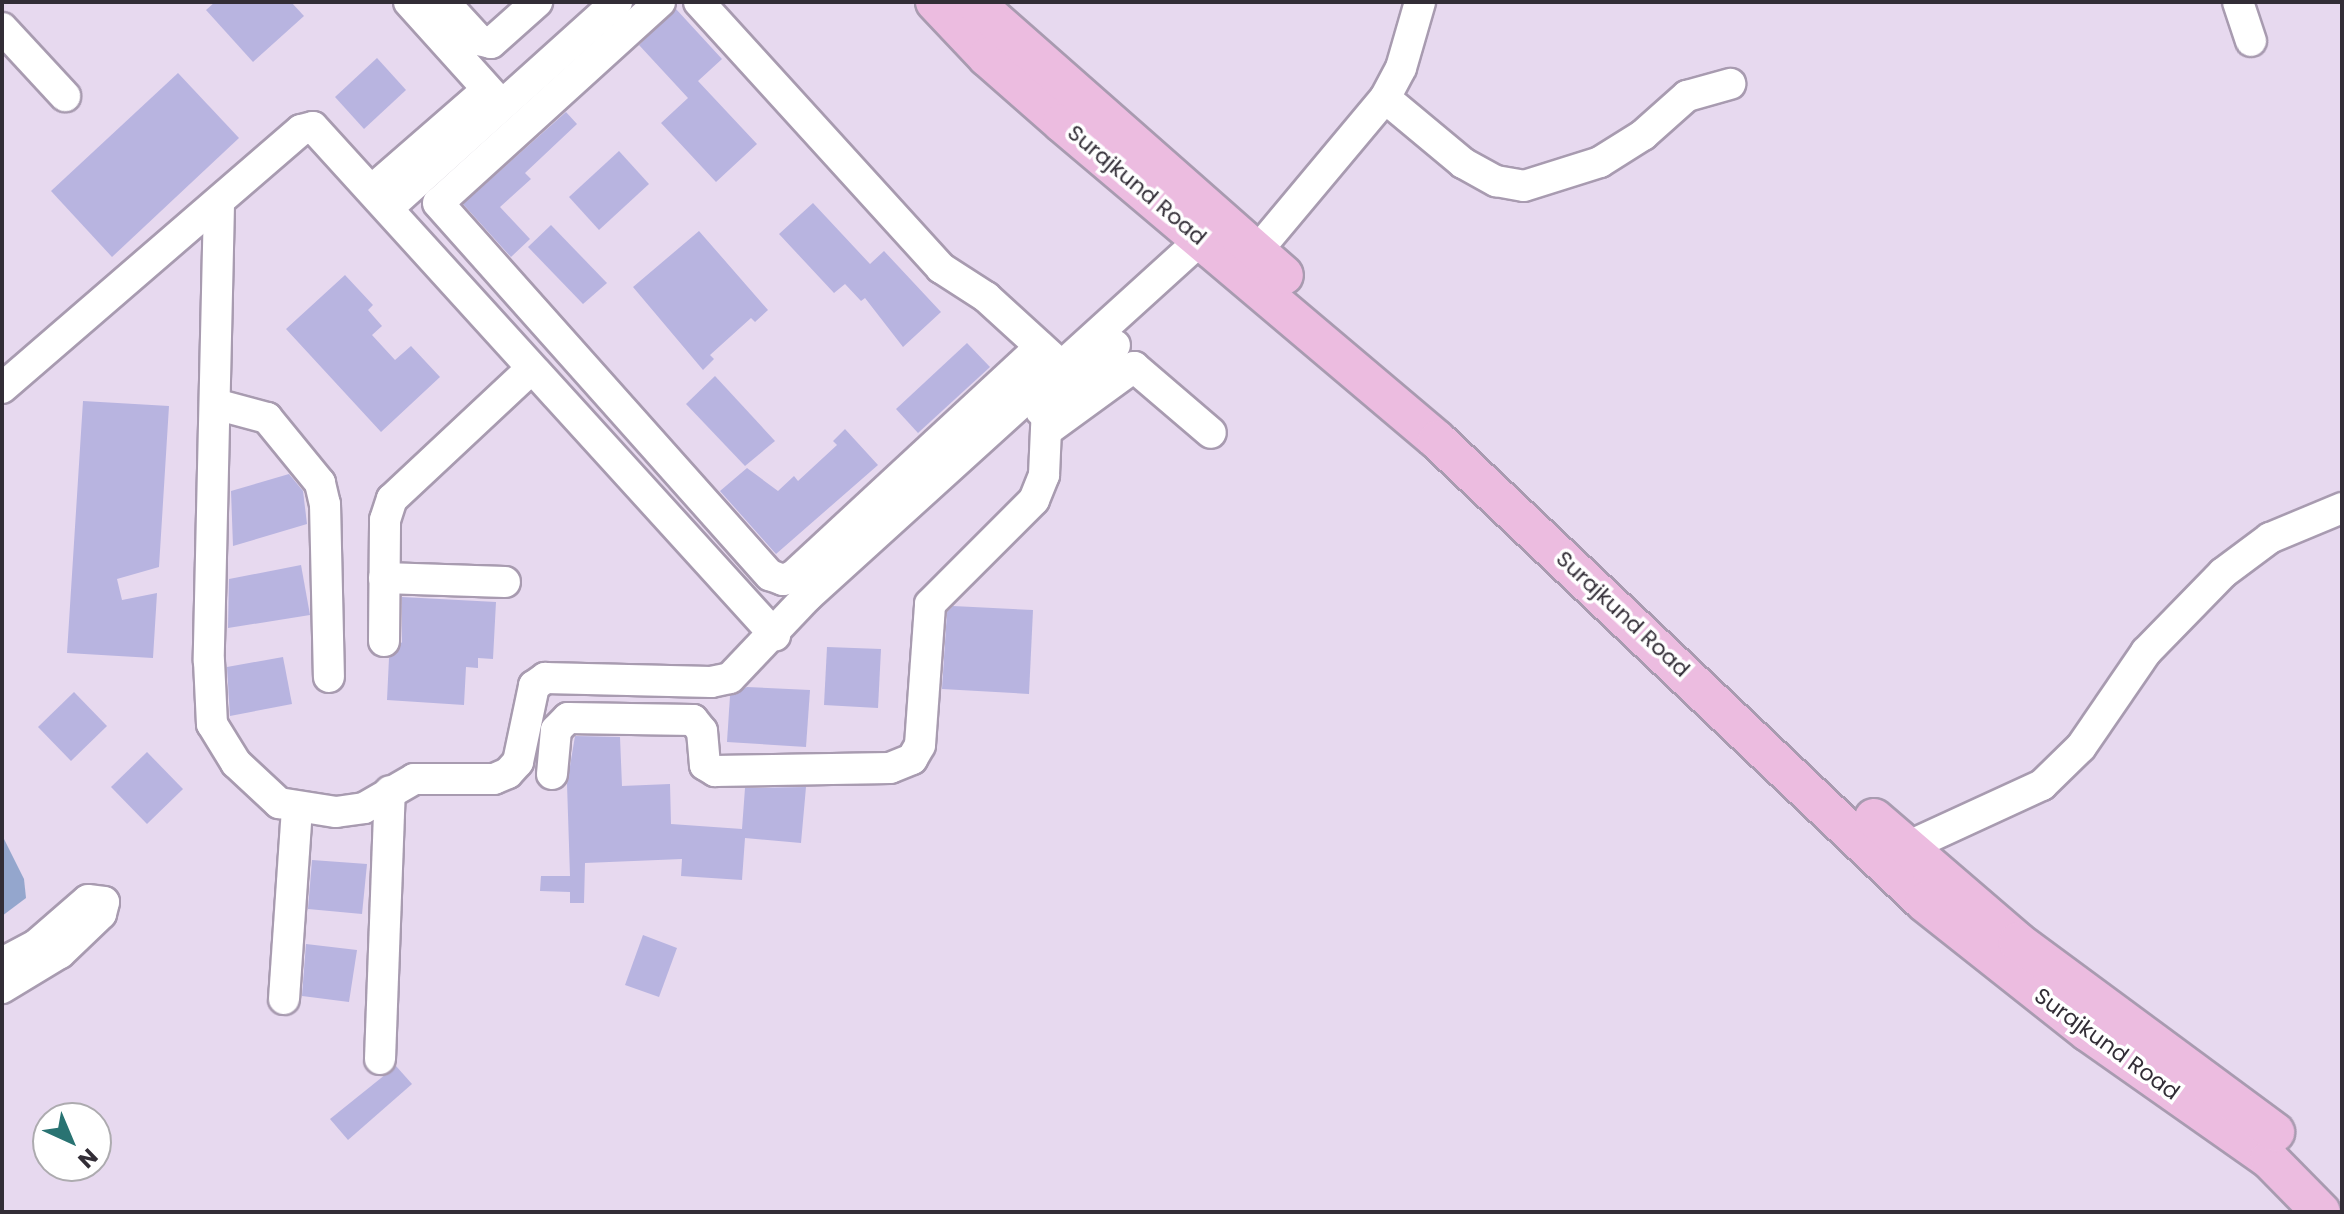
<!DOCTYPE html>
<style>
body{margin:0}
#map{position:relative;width:2344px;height:1214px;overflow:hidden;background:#e7d9ef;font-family:Poppins,sans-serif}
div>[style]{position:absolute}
.water>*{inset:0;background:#94a6cd}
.building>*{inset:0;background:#b8b4e0}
.roads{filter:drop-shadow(2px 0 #a89bb0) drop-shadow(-2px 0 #a89bb0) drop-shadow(0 2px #a89bb0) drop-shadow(0 -2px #a89bb0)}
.minor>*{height:30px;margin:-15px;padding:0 15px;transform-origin:15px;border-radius:15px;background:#fff}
.major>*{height:38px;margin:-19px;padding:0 19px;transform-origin:19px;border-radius:19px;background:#ecbce0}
span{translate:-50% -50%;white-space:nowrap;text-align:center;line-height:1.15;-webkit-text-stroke:7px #fff;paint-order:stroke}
.street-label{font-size:22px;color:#322d36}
.frame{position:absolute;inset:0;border:4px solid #322d36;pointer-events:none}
.north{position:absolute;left:32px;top:1102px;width:80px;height:80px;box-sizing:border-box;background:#fff;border:2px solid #adabaf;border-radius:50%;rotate:136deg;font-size:22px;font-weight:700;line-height:32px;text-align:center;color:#322d36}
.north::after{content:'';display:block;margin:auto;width:28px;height:36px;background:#297372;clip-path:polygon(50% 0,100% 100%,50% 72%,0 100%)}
</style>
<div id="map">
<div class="water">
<div style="clip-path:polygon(2px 835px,24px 879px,26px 898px,2px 916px)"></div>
</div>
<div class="building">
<div style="clip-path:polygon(215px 2px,291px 2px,304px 16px,253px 62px,206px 10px)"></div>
<div style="clip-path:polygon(676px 9px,722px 59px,698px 81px,757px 144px,716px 182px,661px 123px,688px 98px,639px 45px)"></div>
<div style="clip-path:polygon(377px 58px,406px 90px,364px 129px,335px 97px)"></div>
<div style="clip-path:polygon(178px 73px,239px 138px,112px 257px,51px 191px)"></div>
<div style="clip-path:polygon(566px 112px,577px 124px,525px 173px,531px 179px,500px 207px,530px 239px,511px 257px,463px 204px)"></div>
<div style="clip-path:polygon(619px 151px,649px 184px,599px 230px,569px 197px)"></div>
<div style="clip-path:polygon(813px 203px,870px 264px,884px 251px,941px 312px,903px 347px,865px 298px,861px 301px,845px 284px,834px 293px,779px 234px)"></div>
<div style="clip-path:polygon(551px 225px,607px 283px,583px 304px,528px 247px)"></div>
<div style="clip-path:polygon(699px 231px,768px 310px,755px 322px,751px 318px,710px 355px,714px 359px,703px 370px,633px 287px)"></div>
<div style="clip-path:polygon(345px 275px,373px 305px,368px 310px,382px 326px,372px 335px,395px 360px,411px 346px,440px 377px,381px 432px,286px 329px)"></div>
<div style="clip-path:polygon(967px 343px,990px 367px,918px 433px,896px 409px)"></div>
<div style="clip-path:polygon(715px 376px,775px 441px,745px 466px,686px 404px)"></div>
<div style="clip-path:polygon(83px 401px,169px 406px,159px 567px,117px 579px,122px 600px,157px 593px,153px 658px,67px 653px)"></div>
<div style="clip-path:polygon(845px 429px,878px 465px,776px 554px,720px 491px,747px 468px,778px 491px,794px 476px,798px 481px,837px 445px,833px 441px)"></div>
<div style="clip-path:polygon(289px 474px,303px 491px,307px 524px,233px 546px,231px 491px)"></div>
<div style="clip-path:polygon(301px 565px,310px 615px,228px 628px,229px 579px)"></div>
<div style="clip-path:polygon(402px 597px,496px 602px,493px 659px,478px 658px,478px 668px,466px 667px,464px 705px,387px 700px,389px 658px,402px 642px)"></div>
<div style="clip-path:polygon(953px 606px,1033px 610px,1029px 694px,942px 689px,947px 612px)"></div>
<div style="clip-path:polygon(827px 647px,881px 649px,878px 708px,824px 705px)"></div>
<div style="clip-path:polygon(283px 657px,292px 704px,230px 716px,227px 667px)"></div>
<div style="clip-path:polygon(747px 687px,810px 690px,806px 747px,727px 742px,730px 696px)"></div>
<div style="clip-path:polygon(74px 692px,107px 726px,71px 761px,38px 727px)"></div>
<div style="clip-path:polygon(575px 736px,620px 737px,622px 786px,670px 784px,671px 824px,742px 829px,745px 788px,806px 787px,801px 843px,745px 838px,742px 880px,681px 876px,682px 859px,585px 863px,584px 903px,570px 903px,570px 892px,540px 891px,541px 876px,570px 876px,567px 784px)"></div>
<div style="clip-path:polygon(147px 752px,183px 789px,147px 824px,111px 787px)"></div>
<div style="clip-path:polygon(312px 860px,367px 864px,362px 914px,308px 909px)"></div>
<div style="clip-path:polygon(643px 935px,677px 948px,659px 997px,625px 985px)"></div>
<div style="clip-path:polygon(306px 944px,357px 950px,349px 1002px,302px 996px)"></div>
<div style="clip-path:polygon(396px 1066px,412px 1084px,348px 1140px,330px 1119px)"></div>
</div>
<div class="roads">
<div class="minor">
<div style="left:409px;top:2px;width:137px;rotate:48deg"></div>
<div style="left:444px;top:2px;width:52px;rotate:47.4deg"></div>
<div style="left:479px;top:40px;width:12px;rotate:14deg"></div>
<div style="left:491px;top:43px;width:62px;rotate:-41.7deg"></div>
<div style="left:660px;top:2px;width:299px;rotate:137.8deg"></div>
<div style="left:438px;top:203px;width:499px;rotate:48.3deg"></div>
<div style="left:770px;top:575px;width:14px;rotate:21deg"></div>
<div style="left:783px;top:580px;width:11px;rotate:-22deg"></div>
<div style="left:793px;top:576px;width:337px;rotate:-42.8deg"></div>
<div style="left:699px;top:2px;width:360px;rotate:47.7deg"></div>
<div style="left:941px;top:268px;width:54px;rotate:32.8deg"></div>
<div style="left:986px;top:297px;width:92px;rotate:42.4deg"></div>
<div style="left:2238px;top:2px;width:41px;rotate:71.6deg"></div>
<div style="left:2px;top:28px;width:93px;rotate:47.2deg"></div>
<div style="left:1385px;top:98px;width:102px;rotate:39.8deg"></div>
<div style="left:1463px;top:163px;width:38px;rotate:29deg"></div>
<div style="left:1496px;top:181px;width:28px;rotate:10deg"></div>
<div style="left:1524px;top:186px;width:80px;rotate:-17.5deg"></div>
<div style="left:1600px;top:162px;width:51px;rotate:-32.1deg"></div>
<div style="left:1643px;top:135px;width:59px;rotate:-41.6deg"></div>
<div style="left:1687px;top:96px;width:45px;rotate:-15.6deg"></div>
<div style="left:373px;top:189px;width:142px;rotate:-41deg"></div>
<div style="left:219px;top:204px;width:457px;rotate:91.3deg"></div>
<div style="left:209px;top:661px;width:63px;rotate:87.3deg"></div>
<div style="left:212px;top:724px;width:46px;rotate:58.4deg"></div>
<div style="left:236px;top:763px;width:59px;rotate:42.9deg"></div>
<div style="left:279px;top:803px;width:58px;rotate:9deg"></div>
<div style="left:336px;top:812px;width:28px;rotate:-8deg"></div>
<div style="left:364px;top:808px;width:58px;rotate:-30.1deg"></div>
<div style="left:414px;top:779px;width:80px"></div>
<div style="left:494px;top:779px;width:15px;rotate:-23deg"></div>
<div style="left:508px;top:773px;width:15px;rotate:-48deg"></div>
<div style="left:518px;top:762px;width:78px;rotate:-78.1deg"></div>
<div style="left:534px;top:686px;width:14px;rotate:-36deg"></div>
<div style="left:545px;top:678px;width:166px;rotate:1.4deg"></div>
<div style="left:711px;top:682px;width:19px;rotate:-12deg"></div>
<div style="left:730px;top:678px;width:112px;rotate:-46.5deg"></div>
<div style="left:807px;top:597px;width:552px;rotate:-42.21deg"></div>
<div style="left:389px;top:207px;width:307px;rotate:-42deg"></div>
<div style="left:1257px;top:251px;width:199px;rotate:-50.1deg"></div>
<div style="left:1385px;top:98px;width:34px;rotate:-62deg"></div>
<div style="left:1401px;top:68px;width:69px;rotate:-73.9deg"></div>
<div style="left:2px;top:388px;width:395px;rotate:-40.8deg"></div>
<div style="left:301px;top:130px;width:12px;rotate:-14deg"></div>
<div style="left:313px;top:127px;width:687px;rotate:47.72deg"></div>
<div style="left:215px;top:404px;width:54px;rotate:15.1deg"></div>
<div style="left:267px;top:418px;width:84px;rotate:50.8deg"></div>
<div style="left:320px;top:483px;width:22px;rotate:77deg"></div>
<div style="left:325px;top:504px;width:173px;rotate:88.7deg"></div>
<div style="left:1041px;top:411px;width:99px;rotate:-41.7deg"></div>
<div style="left:1046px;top:431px;width:109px;rotate:-36deg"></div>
<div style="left:1134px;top:367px;width:101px;rotate:40.6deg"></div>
<div style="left:384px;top:578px;width:121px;rotate:1.9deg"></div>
<div style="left:384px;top:641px;width:121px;rotate:-89.5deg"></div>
<div style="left:385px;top:520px;width:22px;rotate:-72deg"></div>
<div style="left:392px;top:499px;width:190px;rotate:-43.1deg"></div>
<div style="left:552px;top:774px;width:44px;rotate:-84.8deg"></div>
<div style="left:556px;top:730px;width:17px;rotate:-45deg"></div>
<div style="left:568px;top:718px;width:125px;rotate:0.9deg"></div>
<div style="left:693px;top:720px;width:14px;rotate:51deg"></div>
<div style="left:702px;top:731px;width:34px;rotate:85deg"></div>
<div style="left:705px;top:765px;width:12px;rotate:31deg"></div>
<div style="left:715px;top:771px;width:175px;rotate:-1deg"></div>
<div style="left:890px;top:768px;width:24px;rotate:-22deg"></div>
<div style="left:912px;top:759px;width:16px;rotate:-60deg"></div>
<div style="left:920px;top:745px;width:141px;rotate:-85.9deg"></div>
<div style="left:930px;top:604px;width:147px;rotate:-45deg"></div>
<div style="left:1034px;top:500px;width:27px;rotate:-68deg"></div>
<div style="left:1044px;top:475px;width:69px;rotate:-87.5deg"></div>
<div style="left:1905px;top:848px;width:151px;rotate:-24.7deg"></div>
<div style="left:2042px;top:785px;width:54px;rotate:-44.3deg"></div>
<div style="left:2081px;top:747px;width:115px;rotate:-55.6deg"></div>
<div style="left:2146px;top:652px;width:110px;rotate:-45.7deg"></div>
<div style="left:2223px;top:573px;width:59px;rotate:-36.7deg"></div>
<div style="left:2270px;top:538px;width:78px;rotate:-22.6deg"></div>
<div style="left:2px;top:963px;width:40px;rotate:-28deg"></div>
<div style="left:37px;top:944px;width:67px;rotate:-40.8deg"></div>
<div style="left:88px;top:900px;width:16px;rotate:7deg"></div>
<div style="left:104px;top:902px;width:12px;rotate:104deg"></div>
<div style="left:101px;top:914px;width:57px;rotate:136.4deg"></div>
<div style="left:60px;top:953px;width:68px;rotate:148.9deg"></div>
<div style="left:284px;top:999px;width:190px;rotate:-86.1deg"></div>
<div style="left:380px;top:1059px;width:268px;rotate:-87.9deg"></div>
</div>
<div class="major">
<div style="left:935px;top:2px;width:76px;rotate:46.6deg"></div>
<div style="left:987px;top:57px;width:100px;rotate:41.3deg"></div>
<div style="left:1062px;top:123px;width:491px;rotate:40.2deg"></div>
<div style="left:1437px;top:440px;width:671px;rotate:43.49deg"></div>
<div style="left:1924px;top:902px;width:209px;rotate:38.4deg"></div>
<div style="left:2088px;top:1032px;width:221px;rotate:35.1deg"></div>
<div style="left:2269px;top:1159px;width:74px;rotate:45.5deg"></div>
<div style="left:974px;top:2px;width:413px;rotate:41.4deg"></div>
<div style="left:1874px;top:818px;width:190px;rotate:40.7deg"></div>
<div style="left:2018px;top:942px;width:320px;rotate:36.5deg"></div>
</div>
</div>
<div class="street-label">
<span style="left:1137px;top:185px;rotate:40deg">Surajkund Road</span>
<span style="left:1623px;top:614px;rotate:43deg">Surajkund Road</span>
<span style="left:2107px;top:1044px;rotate:36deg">Surajkund Road</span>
</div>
<div class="frame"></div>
<div class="north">N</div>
</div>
